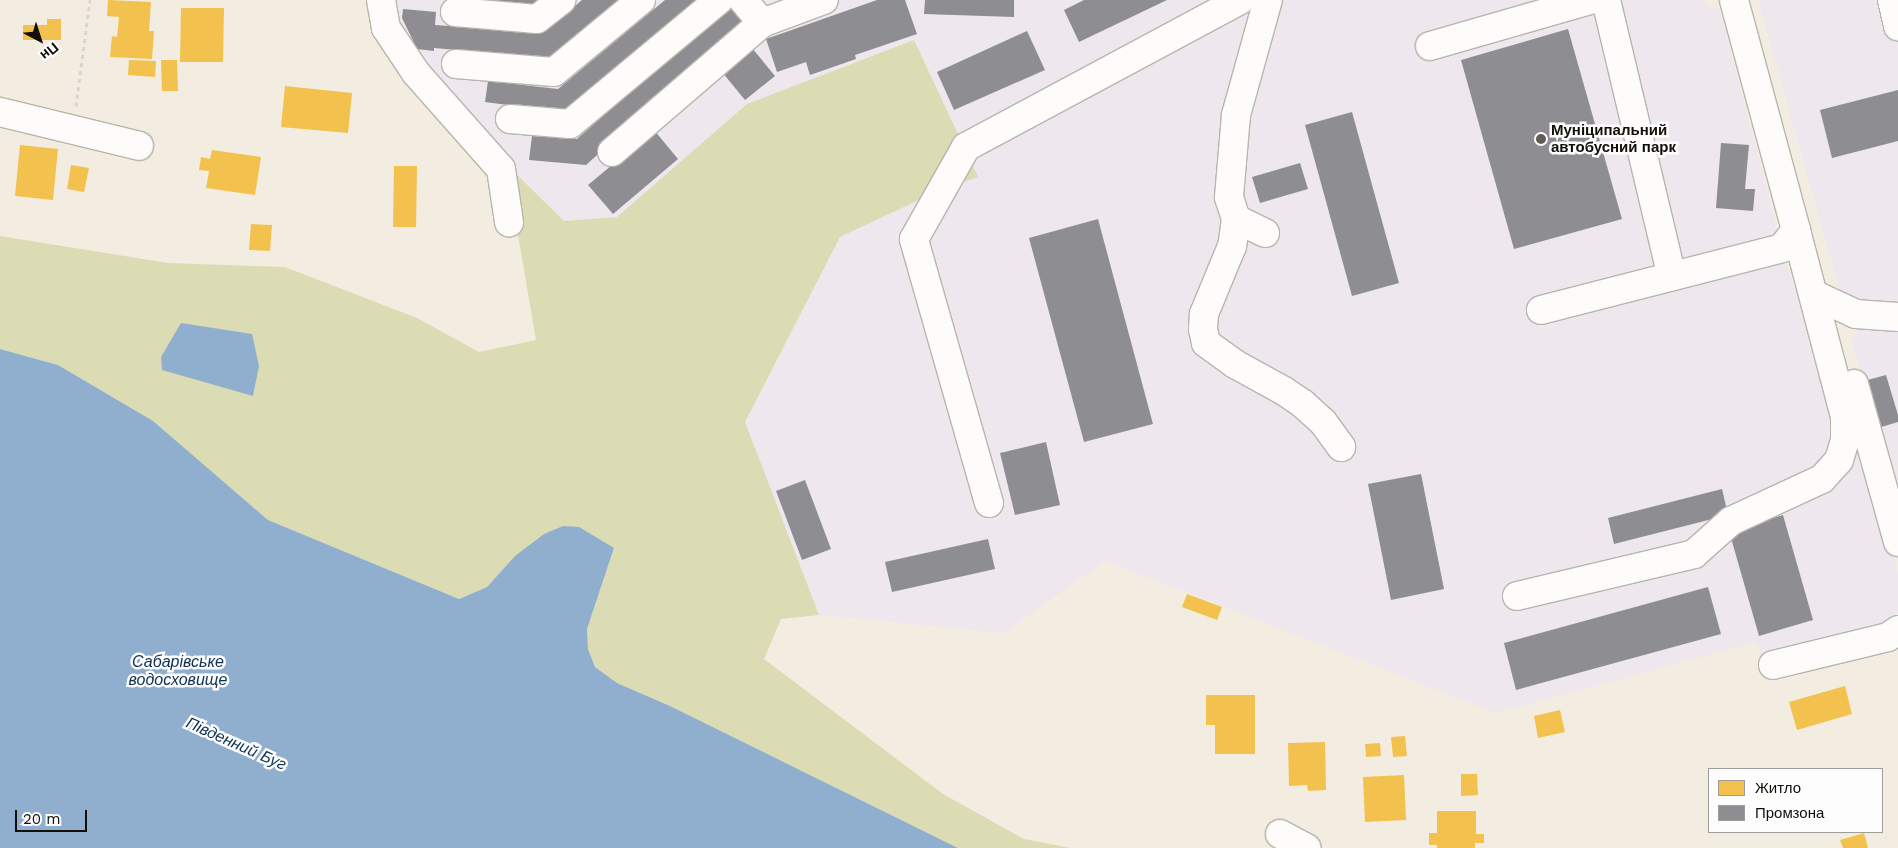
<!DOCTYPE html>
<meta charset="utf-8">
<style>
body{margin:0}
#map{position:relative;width:1898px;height:848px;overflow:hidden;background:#f3ede1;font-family:"Work Sans",sans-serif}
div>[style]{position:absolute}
.industrial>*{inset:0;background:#eee7ee}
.green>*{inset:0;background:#dbdbb4}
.water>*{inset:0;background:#90afcf}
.homes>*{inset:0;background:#f2c14e}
.industry>*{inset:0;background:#8d8d92}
.path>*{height:3px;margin-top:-1.5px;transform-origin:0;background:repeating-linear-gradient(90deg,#d7d5d2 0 4px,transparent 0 8px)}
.roads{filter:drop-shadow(1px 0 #b9b4ac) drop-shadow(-1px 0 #b9b4ac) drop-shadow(0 1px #b9b4ac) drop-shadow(0 -1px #b9b4ac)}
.minor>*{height:28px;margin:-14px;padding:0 14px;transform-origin:14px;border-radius:14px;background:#fdfcfa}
.dots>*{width:14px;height:14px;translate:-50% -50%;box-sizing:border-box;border:2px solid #fdfdfd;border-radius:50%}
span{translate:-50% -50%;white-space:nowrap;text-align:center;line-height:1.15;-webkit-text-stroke:5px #fdfdfd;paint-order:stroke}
.poi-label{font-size:15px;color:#120e08;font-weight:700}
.left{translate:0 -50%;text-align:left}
.water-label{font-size:16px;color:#0e3152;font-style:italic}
.legend{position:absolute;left:1708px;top:768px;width:175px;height:65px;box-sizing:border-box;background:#fdfdfd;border:1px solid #9f9d9b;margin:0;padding:6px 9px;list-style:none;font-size:15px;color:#120e08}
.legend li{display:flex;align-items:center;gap:10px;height:25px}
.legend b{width:25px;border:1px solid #9f9d9b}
.north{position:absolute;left:15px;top:15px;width:50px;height:50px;-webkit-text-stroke:4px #fdfdfd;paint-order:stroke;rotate:140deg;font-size:14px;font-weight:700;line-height:20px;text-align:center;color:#120e08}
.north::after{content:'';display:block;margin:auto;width:18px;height:22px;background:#120e08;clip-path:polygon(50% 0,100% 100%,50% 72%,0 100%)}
.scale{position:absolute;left:15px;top:810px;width:72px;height:22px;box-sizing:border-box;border:2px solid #120e08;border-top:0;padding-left:6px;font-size:15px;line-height:18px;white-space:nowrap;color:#120e08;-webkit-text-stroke:4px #fdfdfd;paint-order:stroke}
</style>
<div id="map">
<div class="industrial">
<div style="clip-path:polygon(391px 0,1705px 0,1706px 6px,1720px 10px,1786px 264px,1819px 351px,1837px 346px,1898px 572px,1898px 612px,1884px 629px,1761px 658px,1756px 642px,1496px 713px,1106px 561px,1003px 633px,819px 615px,745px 422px,840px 237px,942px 189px,914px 40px,747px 104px,617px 217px,564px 222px,506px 164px,412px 54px,390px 15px)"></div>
<div style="clip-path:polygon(1758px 0,1898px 0,1898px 498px,1852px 341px,1859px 328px,1854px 302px,1841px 295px)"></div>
</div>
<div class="green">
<div style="clip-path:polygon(914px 40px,978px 177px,942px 189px,840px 237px,745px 422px,819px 615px,781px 619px,764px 659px,943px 794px,1024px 839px,1071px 848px,958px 848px,670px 706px,617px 683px,595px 667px,588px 649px,587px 629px,614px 548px,515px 556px,487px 587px,459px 599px,268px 520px,152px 421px,58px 365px,0 349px,0 236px,168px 263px,285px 267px,417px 318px,479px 352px,536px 340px,506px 164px,564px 221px,617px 217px,747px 104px)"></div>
</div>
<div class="water">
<div style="clip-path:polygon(181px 323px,252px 334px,259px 366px,253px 396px,162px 370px,161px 357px)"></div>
<div style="clip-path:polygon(0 349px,58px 365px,153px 421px,268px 520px,459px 599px,487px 587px,515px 556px,544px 534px,563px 526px,579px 527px,614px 548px,587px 629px,588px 649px,595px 667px,617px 683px,670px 706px,958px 848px,0 848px)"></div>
</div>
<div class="homes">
<div style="clip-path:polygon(108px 0,151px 2px,149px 31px,154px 31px,152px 59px,110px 57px,112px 36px,117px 37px,119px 17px,107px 16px)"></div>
<div style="clip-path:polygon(181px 8px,224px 8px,223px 62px,180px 62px)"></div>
<div style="clip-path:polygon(47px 19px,61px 19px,61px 40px,23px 40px,23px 25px,47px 25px)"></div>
<div style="clip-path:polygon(129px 60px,156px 61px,155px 77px,128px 75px)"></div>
<div style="clip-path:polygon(161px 60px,177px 60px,178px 91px,162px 91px)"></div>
<div style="clip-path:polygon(285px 86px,352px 93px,348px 133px,281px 127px)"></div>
<div style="clip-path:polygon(20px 145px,58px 149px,53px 200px,15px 196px)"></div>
<div style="clip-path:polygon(212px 150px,261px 157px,255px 195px,206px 188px,209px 171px,199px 170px,201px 157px,210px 159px)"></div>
<div style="clip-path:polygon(71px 165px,89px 168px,84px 192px,67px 189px)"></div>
<div style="clip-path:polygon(394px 166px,417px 166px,416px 227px,393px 227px)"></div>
<div style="clip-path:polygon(251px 224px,272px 225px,270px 251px,249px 250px)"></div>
<div style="clip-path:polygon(1187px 594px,1222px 607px,1217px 620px,1182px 607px)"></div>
<div style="clip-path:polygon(1845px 686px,1852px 714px,1797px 730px,1789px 702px)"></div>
<div style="clip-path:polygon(1206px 695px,1255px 695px,1255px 754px,1215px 754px,1215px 725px,1206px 725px)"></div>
<div style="clip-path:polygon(1560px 710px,1565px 732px,1538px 738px,1534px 716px)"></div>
<div style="clip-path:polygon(1405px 736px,1407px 756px,1393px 757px,1391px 737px)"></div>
<div style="clip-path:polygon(1325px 742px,1326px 790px,1308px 791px,1307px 785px,1289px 786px,1288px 743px)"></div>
<div style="clip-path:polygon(1380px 743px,1381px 756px,1366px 757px,1365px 744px)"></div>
<div style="clip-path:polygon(1461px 774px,1477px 774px,1478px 795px,1461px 796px)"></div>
<div style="clip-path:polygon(1404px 775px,1406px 820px,1365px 822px,1363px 777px)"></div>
<div style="clip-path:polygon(1437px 811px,1476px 811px,1476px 834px,1484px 834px,1484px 843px,1475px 843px,1475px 848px,1437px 848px,1437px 845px,1429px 845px,1429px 833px,1437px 833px)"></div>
<div style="clip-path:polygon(1864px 833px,1868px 848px,1843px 848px,1840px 840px)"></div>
</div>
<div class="industry">
<div style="clip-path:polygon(473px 0,545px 0,536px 7px)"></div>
<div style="clip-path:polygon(582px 0,622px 0,553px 58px,434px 48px,434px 51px,417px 49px,402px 18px,403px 9px,436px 12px,435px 25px,543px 33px)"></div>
<div style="clip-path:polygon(665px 0,703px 0,567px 113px,485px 102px,488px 81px,558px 89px)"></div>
<div style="clip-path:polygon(877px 0,905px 0,917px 34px,855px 55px,856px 59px,810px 75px,806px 62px,777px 72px,766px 39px)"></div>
<div style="clip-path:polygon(925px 0,1014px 0,1014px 17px,924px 14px)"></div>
<div style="clip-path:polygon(1084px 0,1167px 0,1079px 42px,1064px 10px)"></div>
<div style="clip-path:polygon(732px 3px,748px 20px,586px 165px,529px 160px,532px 136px,577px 139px)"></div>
<div style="clip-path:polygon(1568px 29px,1622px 219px,1514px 249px,1461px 60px)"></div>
<div style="clip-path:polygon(1027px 31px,1045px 70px,954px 110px,937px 72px)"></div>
<div style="clip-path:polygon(752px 48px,775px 76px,745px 100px,722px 72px)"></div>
<div style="clip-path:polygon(1898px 90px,1898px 141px,1832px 158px,1820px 110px)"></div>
<div style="clip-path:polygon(1352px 112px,1399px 283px,1352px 296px,1305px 125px)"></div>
<div style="clip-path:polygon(654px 130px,678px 159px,613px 214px,588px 185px)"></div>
<div style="clip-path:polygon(1721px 143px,1749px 145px,1745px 189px,1755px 189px,1753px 211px,1716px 208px)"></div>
<div style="clip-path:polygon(1300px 163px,1308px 189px,1260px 203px,1252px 177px)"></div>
<div style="clip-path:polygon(1098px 219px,1153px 424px,1084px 442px,1029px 238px)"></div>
<div style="clip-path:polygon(1886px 375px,1898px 415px,1898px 422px,1878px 428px,1864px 381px)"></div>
<div style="clip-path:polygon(1046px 442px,1060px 505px,1015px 515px,1000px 453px)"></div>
<div style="clip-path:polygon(1421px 474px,1444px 589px,1391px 600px,1368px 484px)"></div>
<div style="clip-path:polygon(805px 480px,831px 549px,802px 560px,776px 491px)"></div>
<div style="clip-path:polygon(1722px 489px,1728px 515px,1614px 544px,1608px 518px)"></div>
<div style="clip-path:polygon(1783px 515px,1813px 620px,1759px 636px,1729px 531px)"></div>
<div style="clip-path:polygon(988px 539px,995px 569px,892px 592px,885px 562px)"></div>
<div style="clip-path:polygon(1708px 587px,1721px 634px,1516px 690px,1504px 643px)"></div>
</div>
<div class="path">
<div style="left:76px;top:106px;width:107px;rotate:-82.5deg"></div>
</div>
<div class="roads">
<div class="minor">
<div style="left:381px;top:0;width:28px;rotate:80deg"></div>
<div style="left:386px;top:28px;width:54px;rotate:56.3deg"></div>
<div style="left:416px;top:73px;width:128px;rotate:48.5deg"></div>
<div style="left:501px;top:169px;width:54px;rotate:81.4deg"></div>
<div style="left:743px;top:0;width:30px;rotate:50deg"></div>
<div style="left:1606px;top:0;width:284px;rotate:76.6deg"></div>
<div style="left:1892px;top:0;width:27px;rotate:77deg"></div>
<div style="left:455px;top:12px;width:82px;rotate:4.9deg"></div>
<div style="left:537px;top:19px;width:31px;rotate:-38deg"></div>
<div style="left:1430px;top:46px;width:166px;rotate:-16deg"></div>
<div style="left:456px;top:64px;width:98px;rotate:4.7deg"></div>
<div style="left:554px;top:72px;width:113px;rotate:-39.6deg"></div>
<div style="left:0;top:112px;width:143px;rotate:13.7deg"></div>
<div style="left:510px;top:119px;width:60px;rotate:4.8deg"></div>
<div style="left:570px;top:124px;width:194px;rotate:-39.8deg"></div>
<div style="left:612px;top:152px;width:198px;rotate:-40.7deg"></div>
<div style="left:762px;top:23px;width:66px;rotate:-20.4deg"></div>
<div style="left:1236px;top:219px;width:27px;rotate:98deg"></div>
<div style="left:1232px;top:246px;width:74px;rotate:112.4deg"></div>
<div style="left:1204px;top:314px;width:15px;rotate:94deg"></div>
<div style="left:1203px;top:329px;width:14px;rotate:78deg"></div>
<div style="left:1206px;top:343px;width:36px;rotate:36deg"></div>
<div style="left:1235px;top:364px;width:56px;rotate:28.9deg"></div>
<div style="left:1284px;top:391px;width:23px;rotate:34deg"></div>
<div style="left:1303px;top:404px;width:27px;rotate:42deg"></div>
<div style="left:1323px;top:422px;width:31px;rotate:54deg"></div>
<div style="left:1265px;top:233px;width:32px;rotate:-154deg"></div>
<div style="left:1236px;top:219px;width:23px;rotate:-108deg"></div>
<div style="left:1229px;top:197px;width:82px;rotate:-85.1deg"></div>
<div style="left:1236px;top:115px;width:119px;rotate:-74.5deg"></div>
<div style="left:1815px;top:295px;width:45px;rotate:24.9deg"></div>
<div style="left:1856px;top:314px;width:42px;rotate:4.1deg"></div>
<div style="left:1541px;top:310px;width:249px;rotate:-14.4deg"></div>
<div style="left:1782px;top:248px;width:23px;rotate:-52deg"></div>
<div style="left:1796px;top:230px;width:238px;rotate:-105.1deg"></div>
<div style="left:1854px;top:384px;width:164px;rotate:74.4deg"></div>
<div style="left:989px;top:503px;width:274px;rotate:-105.9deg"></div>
<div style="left:914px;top:239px;width:106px;rotate:-60.5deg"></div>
<div style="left:966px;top:147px;width:311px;rotate:-28.2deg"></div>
<div style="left:1517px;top:596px;width:182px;rotate:-13.3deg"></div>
<div style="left:1694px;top:554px;width:50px;rotate:-41.7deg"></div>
<div style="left:1731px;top:521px;width:100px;rotate:-24.8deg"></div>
<div style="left:1822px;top:479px;width:25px;rotate:-48deg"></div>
<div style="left:1839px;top:460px;width:21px;rotate:-73deg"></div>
<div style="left:1845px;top:440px;width:23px;rotate:-90deg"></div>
<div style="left:1845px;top:417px;width:193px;rotate:-104.7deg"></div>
<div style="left:1773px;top:665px;width:118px;rotate:-13.7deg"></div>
<div style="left:1888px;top:637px;width:12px;rotate:-35deg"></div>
<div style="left:1280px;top:834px;width:30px;rotate:28deg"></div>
</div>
</div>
<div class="dots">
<div style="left:1541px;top:139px;background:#615c54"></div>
</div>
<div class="poi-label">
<span class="left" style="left:1551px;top:139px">Муніципальний<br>автобусний парк</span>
</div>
<div class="water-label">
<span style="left:178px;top:671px">Сабарівське<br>водосховище</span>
<span style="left:236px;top:744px;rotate:24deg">Південний Буг</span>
</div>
<ul class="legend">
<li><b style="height:14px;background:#f2c14e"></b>Житло</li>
<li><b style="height:14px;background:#8d8d92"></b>Промзона</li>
</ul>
<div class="north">Пн</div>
<div class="scale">20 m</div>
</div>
